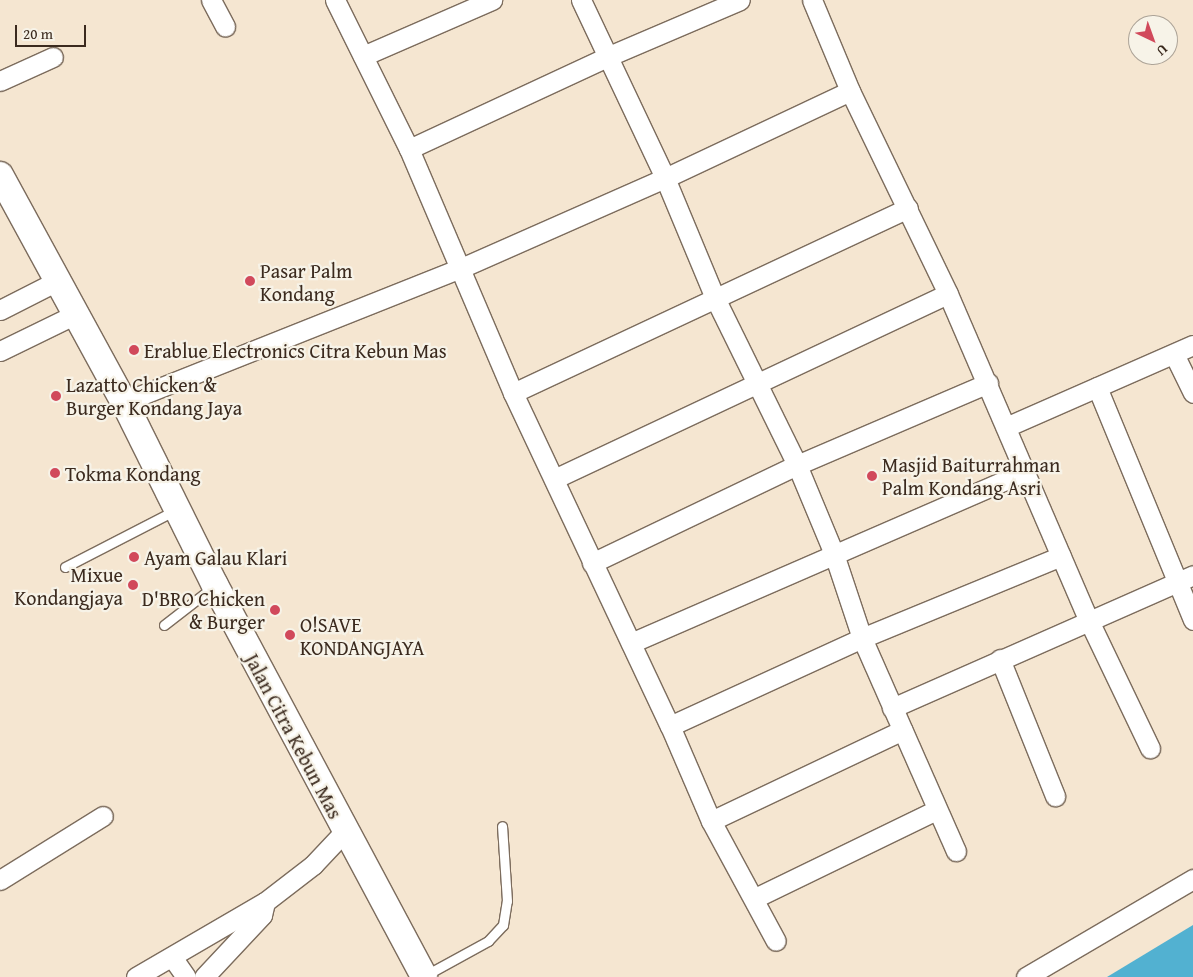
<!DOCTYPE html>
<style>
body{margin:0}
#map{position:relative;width:1193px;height:977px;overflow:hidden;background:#f5e6d1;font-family:"Gentium Book Plus",serif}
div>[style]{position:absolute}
.water>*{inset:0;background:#52b1d1}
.roads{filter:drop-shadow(1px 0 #7c6c5d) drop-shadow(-1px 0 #7c6c5d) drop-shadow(0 1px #7c6c5d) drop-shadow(0 -1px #7c6c5d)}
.lane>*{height:9px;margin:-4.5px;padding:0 4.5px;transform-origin:4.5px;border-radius:4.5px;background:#fff}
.street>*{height:19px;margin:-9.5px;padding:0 9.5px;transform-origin:9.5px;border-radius:9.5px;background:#fff}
.secondary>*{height:26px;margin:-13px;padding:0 13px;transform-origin:13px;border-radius:13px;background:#fff}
.dots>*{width:14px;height:14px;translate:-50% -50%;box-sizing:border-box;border:2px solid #f7f3e8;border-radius:50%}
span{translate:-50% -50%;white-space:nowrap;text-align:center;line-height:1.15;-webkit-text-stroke:4.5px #f7f3e8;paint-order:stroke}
.poi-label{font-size:20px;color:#3b2a1e}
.left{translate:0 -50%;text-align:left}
.right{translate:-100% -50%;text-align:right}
.street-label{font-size:20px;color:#3b2a1e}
.north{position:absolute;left:1128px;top:15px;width:50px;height:50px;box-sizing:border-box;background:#f7f3e8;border:1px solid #aca397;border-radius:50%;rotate:138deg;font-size:14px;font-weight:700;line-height:20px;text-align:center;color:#3b2a1e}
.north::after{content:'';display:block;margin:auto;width:18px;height:22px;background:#d1495b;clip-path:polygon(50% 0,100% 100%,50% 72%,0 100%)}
.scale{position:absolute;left:15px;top:25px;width:71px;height:22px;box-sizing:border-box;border:2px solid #3b2a1e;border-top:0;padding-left:6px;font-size:15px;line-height:18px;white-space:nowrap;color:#3b2a1e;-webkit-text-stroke:4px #f7f3e8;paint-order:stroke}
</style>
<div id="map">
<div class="water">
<div style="clip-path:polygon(1193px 925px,1193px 977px,1107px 977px)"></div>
</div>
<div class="roads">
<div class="lane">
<div style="left:65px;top:567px;width:125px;rotate:-27.2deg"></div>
<div style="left:164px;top:625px;width:62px;rotate:-37.8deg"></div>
<div style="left:426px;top:975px;width:71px;rotate:-28.7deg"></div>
<div style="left:488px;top:941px;width:22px;rotate:-47deg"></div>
<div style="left:503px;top:925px;width:24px;rotate:-81deg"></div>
<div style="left:507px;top:901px;width:75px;rotate:-93.8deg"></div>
</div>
<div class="street">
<div style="left:211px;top:0;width:30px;rotate:62deg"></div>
<div style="left:335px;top:0;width:166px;rotate:63.6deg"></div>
<div style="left:409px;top:149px;width:265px;rotate:66.9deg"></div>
<div style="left:513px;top:393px;width:368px;rotate:64.8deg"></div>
<div style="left:670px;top:726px;width:103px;rotate:66.7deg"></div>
<div style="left:711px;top:821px;width:136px;rotate:61.6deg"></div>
<div style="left:581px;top:0;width:197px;rotate:64.7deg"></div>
<div style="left:665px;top:178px;width:128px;rotate:67.4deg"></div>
<div style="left:714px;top:296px;width:188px;rotate:63.8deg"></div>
<div style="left:797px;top:465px;width:96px;rotate:67.4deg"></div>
<div style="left:834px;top:554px;width:89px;rotate:71.6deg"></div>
<div style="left:862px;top:638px;width:233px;rotate:66.2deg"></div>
<div style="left:812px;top:0;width:99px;rotate:67.3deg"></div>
<div style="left:850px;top:91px;width:225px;rotate:64.2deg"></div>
<div style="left:948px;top:294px;width:358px;rotate:66.7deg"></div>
<div style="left:1090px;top:623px;width:139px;rotate:64.4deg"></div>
<div style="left:363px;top:56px;width:141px;rotate:-23.5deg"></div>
<div style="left:0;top:81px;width:58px;rotate:-24.4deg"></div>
<div style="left:409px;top:149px;width:221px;rotate:-24.9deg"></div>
<div style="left:609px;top:56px;width:142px;rotate:-23.1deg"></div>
<div style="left:0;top:310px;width:64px;rotate:-27deg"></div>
<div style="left:0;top:351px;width:85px;rotate:-26deg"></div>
<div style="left:1174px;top:354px;width:43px;rotate:64deg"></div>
<div style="left:1097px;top:387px;width:252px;rotate:67.6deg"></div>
<div style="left:513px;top:393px;width:436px;rotate:-25.1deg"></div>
<div style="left:124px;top:402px;width:363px;rotate:-21.7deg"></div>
<div style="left:461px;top:268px;width:223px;rotate:-23.8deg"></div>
<div style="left:665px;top:178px;width:204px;rotate:-25.2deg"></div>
<div style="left:1006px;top:427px;width:204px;rotate:-23.7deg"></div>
<div style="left:554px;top:479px;width:435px;rotate:-25.2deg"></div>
<div style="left:592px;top:563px;width:227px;rotate:-25.6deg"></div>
<div style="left:797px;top:465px;width:208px;rotate:-23.2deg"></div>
<div style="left:631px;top:643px;width:429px;rotate:-23.5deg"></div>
<div style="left:1000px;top:659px;width:148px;rotate:68.1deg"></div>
<div style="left:892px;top:708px;width:329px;rotate:-23.8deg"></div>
<div style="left:670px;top:726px;width:211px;rotate:-24.6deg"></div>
<div style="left:862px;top:638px;width:215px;rotate:-22.4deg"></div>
<div style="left:711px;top:821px;width:212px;rotate:-25.4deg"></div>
<div style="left:0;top:880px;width:121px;rotate:-31.9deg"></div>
<div style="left:755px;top:898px;width:201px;rotate:-25.9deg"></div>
<div style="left:172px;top:957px;width:24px;rotate:55deg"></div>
<div style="left:136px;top:977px;width:149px;rotate:-30.2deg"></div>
<div style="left:265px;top:902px;width:61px;rotate:-37.6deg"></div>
<div style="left:313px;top:865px;width:45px;rotate:-46.8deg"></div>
<div style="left:204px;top:977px;width:85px;rotate:-46.9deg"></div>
<div style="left:262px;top:915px;width:13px;rotate:-77deg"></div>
<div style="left:1026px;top:977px;width:194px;rotate:-30.4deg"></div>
</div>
<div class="secondary">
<div style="left:0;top:175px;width:259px;rotate:61.4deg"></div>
<div style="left:124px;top:402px;width:204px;rotate:63.6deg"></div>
<div style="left:215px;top:585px;width:444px;rotate:61.9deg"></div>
</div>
</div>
<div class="dots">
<div style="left:250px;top:281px;background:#d1495b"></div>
<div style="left:134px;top:350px;background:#d1495b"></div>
<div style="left:56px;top:396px;background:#d1495b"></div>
<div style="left:55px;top:473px;background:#d1495b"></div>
<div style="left:872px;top:476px;background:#d1495b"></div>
<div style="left:134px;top:557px;background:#d1495b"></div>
<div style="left:133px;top:585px;background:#d1495b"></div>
<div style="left:275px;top:610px;background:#d1495b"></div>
<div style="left:290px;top:635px;background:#d1495b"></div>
</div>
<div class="poi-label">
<span class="left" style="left:260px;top:282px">Pasar Palm<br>Kondang</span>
<span class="left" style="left:144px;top:350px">Erablue Electronics Citra Kebun Mas</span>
<span class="left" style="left:66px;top:396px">Lazatto Chicken &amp;<br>Burger Kondang Jaya</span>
<span class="left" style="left:882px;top:476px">Masjid Baiturrahman<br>Palm Kondang Asri</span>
<span class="left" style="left:65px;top:473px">Tokma Kondang</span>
<span class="left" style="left:144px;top:557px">Ayam Galau Klari</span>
<span class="right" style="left:123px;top:586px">Mixue<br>Kondangjaya</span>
<span class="right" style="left:265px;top:610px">D'BRO Chicken<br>&amp; Burger</span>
<span class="left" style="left:300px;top:636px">O!SAVE<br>KONDANGJAYA</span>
</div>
<div class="street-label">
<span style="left:294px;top:736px;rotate:62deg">Jalan Citra Kebun Mas</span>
</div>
<div class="north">U</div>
<div class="scale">20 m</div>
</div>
